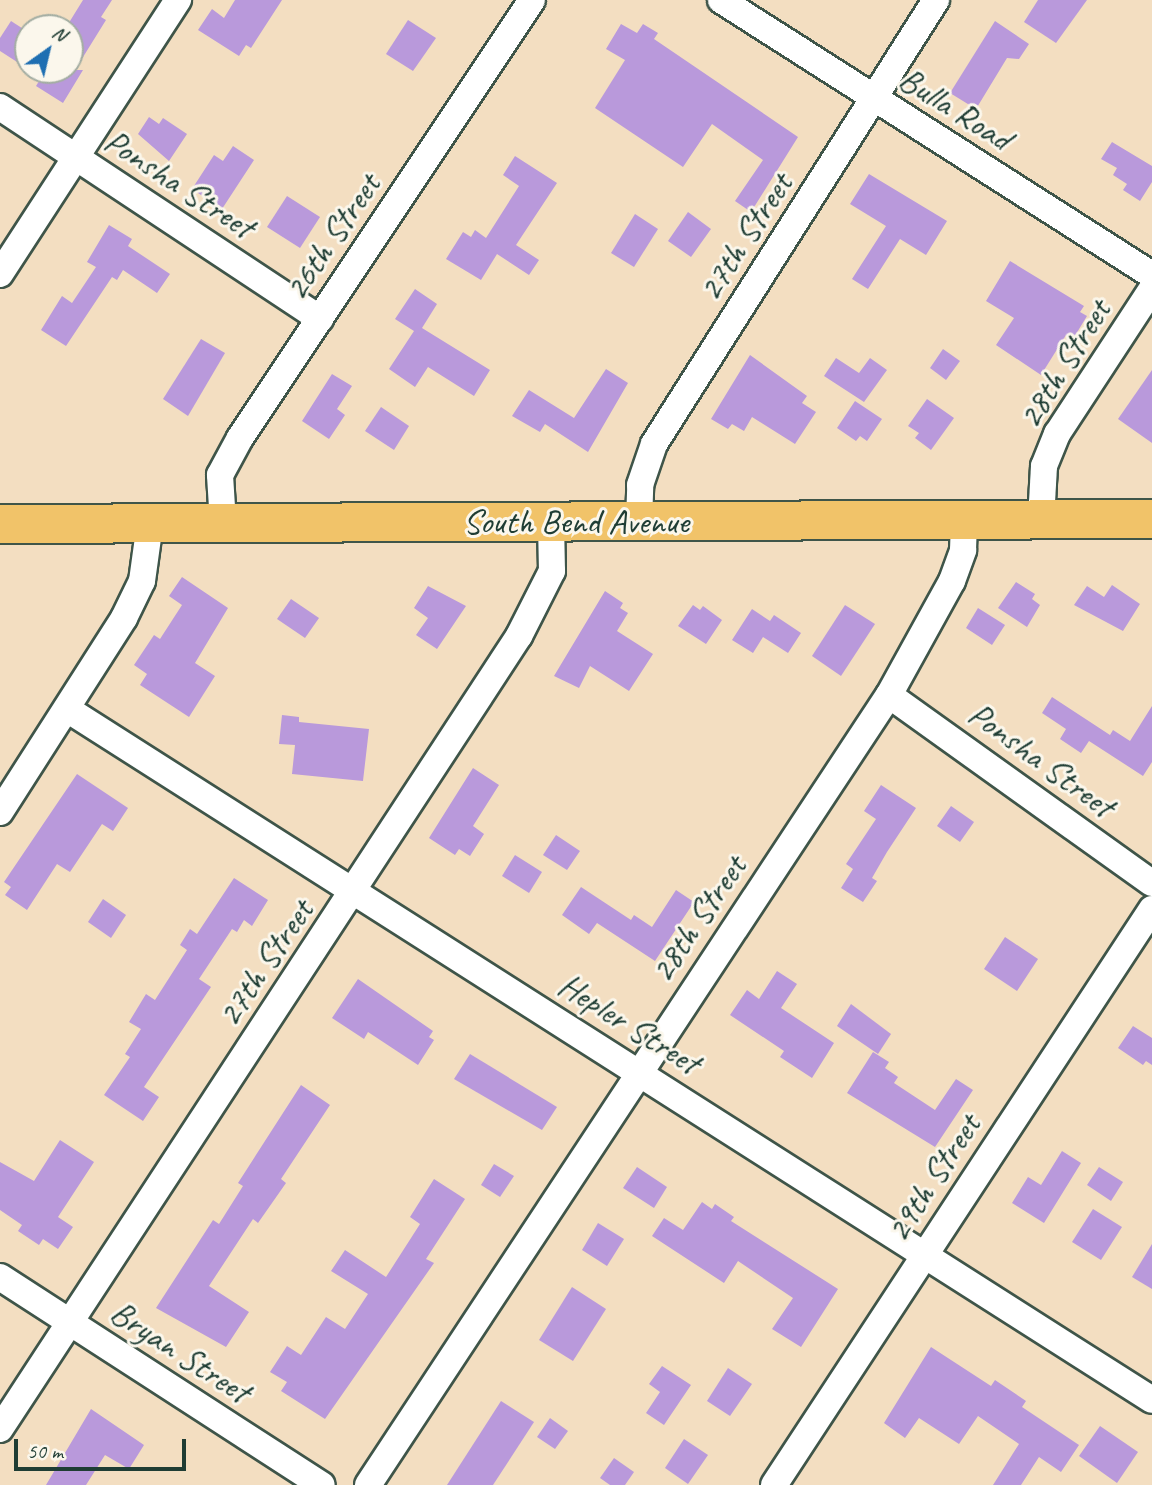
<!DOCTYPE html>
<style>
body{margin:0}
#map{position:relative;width:1152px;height:1485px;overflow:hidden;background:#f3dec1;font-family:Caveat,sans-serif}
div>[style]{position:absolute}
.building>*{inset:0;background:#b999db}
.roads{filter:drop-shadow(2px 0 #3f5549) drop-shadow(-2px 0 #3f5549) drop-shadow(0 2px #3f5549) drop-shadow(0 -2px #3f5549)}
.minor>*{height:26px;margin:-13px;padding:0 13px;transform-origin:13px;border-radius:13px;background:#fff}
.primary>*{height:38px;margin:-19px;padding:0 19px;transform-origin:19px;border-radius:19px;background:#f1c369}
span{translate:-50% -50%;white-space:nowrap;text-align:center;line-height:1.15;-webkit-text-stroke:6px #fbf7ec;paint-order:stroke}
.street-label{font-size:35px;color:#1f3d34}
.north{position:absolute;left:14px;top:14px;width:70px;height:70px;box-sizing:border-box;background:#fbf7ec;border:2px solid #a3ada2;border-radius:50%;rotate:34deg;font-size:19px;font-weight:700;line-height:28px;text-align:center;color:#1f3d34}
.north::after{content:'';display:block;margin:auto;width:24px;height:32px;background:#1f6fb2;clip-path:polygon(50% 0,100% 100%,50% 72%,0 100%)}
.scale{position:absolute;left:14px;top:1439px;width:172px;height:32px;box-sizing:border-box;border:4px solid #1f3d34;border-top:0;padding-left:9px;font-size:21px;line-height:24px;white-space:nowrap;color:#1f3d34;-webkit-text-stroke:5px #fbf7ec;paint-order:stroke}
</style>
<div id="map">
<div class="building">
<div style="clip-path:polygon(83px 0,112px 0,101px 17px,106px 20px,75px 70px,83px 70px,63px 103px,36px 86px,46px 70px,70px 70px,70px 21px)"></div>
<div style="clip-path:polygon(235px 0,282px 0,251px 48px,246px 45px,239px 56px,198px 30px,212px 9px,224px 18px)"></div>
<div style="clip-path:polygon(1038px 0,1087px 0,1056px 43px,1024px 22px)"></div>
<div style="clip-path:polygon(408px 20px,436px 38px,413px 71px,386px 54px)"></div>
<div style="clip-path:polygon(11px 21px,28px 32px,28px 69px,0 51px,0 38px)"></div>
<div style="clip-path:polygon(995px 21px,1029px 44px,1019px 59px,1007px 58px,976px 109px,950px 93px)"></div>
<div style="clip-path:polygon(621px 24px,637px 33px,643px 24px,658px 33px,654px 39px,798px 137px,751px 212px,735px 201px,763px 160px,712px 124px,683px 167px,595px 108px,625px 60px,606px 49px)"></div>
<div style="clip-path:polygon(149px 117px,159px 124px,163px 118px,187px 134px,169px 161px,138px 134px)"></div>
<div style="clip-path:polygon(1112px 142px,1152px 166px,1152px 182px,1140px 201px,1123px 190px,1127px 184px,1113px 175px,1117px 168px,1101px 159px)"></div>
<div style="clip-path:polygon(233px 146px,254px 160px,222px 209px,192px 189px,214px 155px,223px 161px)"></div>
<div style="clip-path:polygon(515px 156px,557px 183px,516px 245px,539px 260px,529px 275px,497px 254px,481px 280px,446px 259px,463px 232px,471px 237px,475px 230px,486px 238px,519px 186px,503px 175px)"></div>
<div style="clip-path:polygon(869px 174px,947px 221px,926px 255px,900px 239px,868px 289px,852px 279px,886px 226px,850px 204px)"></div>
<div style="clip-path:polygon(287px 196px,320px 217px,300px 248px,267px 227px)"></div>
<div style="clip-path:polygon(688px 212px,711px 229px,691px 257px,668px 241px)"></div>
<div style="clip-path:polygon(635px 214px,658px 229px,634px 267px,611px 253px)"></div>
<div style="clip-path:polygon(109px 225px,132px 239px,128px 246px,170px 274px,157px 293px,123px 270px,117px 280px,112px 277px,66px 346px,41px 330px,62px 296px,72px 303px,96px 267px,87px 262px)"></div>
<div style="clip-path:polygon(1010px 261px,1084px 306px,1080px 312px,1087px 316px,1073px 339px,1066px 335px,1041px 375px,996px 345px,1014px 318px,986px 301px)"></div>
<div style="clip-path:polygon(415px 289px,437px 304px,422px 328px,490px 370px,474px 396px,428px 367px,415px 387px,389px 369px,414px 331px,395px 319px)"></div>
<div style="clip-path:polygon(201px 339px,225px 353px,188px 416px,163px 399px)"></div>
<div style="clip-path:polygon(943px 349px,960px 361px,946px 380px,930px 368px)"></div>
<div style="clip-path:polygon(750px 355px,807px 396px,802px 403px,816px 412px,795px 444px,752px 417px,744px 431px,732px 424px,728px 429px,711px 419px)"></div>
<div style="clip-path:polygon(836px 358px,859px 373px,870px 358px,887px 370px,864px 402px,824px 376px)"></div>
<div style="clip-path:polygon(606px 369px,628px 383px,588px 452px,545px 424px,540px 432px,512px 416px,529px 390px,574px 418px)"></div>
<div style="clip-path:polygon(1152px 370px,1152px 443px,1118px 419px)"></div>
<div style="clip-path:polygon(332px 374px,352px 386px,337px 409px,345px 415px,329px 439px,302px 421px)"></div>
<div style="clip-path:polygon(927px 399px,954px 418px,931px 450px,915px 438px,919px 433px,908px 426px)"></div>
<div style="clip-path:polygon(855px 401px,882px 419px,867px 441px,860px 436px,856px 441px,837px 428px)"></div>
<div style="clip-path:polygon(381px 407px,409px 426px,394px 450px,365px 431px)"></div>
<div style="clip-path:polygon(182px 577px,228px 608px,195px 663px,215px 676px,189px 717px,140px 685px,147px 674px,134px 665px,154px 635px,160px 639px,182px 605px,169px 596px)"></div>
<div style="clip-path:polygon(1016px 582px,1035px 594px,1032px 599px,1040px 605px,1027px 627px,998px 608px)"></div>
<div style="clip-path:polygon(1112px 585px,1140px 604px,1123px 631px,1074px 605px,1087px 586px,1104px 597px)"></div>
<div style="clip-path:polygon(428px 586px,466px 606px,437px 649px,416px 635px,428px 618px,414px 608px)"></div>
<div style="clip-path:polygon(605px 591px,623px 603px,620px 608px,628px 613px,617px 631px,653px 654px,629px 691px,590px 666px,579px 688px,554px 676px)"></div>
<div style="clip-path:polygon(291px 599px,319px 618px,305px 638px,277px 619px)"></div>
<div style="clip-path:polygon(693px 605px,700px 610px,703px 606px,722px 620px,706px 644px,678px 626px)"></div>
<div style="clip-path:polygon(845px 605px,875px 624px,841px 676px,812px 656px)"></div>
<div style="clip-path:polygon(978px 608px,1005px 625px,992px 645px,966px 628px)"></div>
<div style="clip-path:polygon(752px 609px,770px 621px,774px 615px,801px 633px,788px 653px,763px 637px,753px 653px,732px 640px)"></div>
<div style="clip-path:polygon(1052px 697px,1110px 735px,1113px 730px,1130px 741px,1152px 706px,1152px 762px,1143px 776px,1089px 741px,1081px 753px,1060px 739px,1066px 729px,1042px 713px)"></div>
<div style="clip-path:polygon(282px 715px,299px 717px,299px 722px,369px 729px,363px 781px,292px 774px,295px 745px,279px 744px)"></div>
<div style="clip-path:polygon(473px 768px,499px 785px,473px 826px,484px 834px,470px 856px,459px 849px,455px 855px,429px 838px)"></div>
<div style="clip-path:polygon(77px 774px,128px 808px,113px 831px,102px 824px,70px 872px,57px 864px,27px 910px,5px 895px,11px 887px,4px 882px)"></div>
<div style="clip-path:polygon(881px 785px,916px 808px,887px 852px,872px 878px,877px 881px,863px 902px,841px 888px,853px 869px,846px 864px,876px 819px,864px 811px)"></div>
<div style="clip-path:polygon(951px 806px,974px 822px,960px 842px,937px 826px)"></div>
<div style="clip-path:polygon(556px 835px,580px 851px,567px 870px,543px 855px)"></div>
<div style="clip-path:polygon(515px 855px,542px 872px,529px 893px,502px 876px)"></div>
<div style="clip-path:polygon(234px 878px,268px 900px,252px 926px,244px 920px,237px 932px,232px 929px,199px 979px,211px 987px,144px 1087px,159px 1097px,143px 1121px,104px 1095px,130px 1057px,125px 1054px,141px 1029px,129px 1022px,146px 994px,155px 1000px,187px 950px,180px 945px,190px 929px,197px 934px)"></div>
<div style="clip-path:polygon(581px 887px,631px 920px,634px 915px,652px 927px,676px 890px,694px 902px,655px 961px,597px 923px,589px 934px,562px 915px)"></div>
<div style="clip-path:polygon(103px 899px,126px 915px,111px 938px,88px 922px)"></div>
<div style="clip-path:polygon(1005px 937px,1038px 959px,1017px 991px,984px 969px)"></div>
<div style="clip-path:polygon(777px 971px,797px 984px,781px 1008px,834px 1043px,812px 1078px,780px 1057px,784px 1051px,730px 1015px,747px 990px,759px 999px)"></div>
<div style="clip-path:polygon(358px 979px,433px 1031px,429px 1037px,434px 1040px,418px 1065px,368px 1032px,364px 1039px,332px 1018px)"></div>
<div style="clip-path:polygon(851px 1004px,891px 1034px,878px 1054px,837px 1026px)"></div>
<div style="clip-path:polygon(1133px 1026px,1152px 1038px,1152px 1065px,1146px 1061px,1143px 1065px,1118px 1048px)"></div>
<div style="clip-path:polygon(873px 1052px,889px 1062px,885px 1068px,898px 1077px,894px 1083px,935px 1110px,956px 1079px,973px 1090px,935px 1147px,847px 1093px)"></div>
<div style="clip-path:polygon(470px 1054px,557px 1107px,542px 1130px,454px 1079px)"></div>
<div style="clip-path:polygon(301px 1085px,330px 1105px,281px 1179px,286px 1183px,258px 1223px,253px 1219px,209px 1286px,249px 1312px,226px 1347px,156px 1308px,213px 1220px,219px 1224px,243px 1186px,238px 1183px)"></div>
<div style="clip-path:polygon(60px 1140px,94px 1162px,58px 1217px,73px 1227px,58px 1249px,43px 1239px,39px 1245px,18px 1231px,22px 1225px,0 1210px,0 1162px,34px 1181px)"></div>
<div style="clip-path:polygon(1062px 1151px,1081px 1163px,1044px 1223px,1012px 1203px,1028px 1177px,1041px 1185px)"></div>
<div style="clip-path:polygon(494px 1164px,514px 1176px,500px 1197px,481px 1185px)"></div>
<div style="clip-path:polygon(637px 1167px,667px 1187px,654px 1208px,623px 1188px)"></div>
<div style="clip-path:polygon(1099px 1167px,1123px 1182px,1111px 1201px,1087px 1185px)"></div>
<div style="clip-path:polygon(434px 1179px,465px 1199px,426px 1259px,434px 1263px,325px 1419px,281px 1391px,287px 1382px,270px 1372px,287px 1346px,301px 1355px,326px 1317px,345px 1329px,368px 1294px,331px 1271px,345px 1250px,386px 1277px,420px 1224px,410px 1217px)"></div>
<div style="clip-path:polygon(702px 1202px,712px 1209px,715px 1204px,734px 1217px,731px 1221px,838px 1289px,801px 1347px,772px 1329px,793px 1298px,738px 1261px,724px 1283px,652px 1236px,664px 1218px,683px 1230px)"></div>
<div style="clip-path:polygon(1093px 1209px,1122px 1227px,1101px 1260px,1072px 1242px)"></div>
<div style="clip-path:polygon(598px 1223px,624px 1239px,607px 1266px,582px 1250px)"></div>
<div style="clip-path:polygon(1152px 1244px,1152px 1289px,1132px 1277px)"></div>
<div style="clip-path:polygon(572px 1287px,606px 1309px,573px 1361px,539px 1340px)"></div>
<div style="clip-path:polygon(931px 1347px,991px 1386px,995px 1380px,1026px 1401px,1022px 1407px,1079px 1445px,1061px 1472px,1039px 1457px,1021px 1485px,993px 1485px,1019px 1444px,978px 1416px,959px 1444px,919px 1418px,905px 1438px,884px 1423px)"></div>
<div style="clip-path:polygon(662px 1366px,691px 1385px,664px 1425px,646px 1413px,660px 1392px,649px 1384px)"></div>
<div style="clip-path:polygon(728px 1368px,752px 1384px,730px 1416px,707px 1401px)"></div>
<div style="clip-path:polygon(501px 1401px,534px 1422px,493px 1485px,447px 1485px)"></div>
<div style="clip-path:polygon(91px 1409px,144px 1445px,129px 1469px,105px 1455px,86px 1485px,46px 1485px)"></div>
<div style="clip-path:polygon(550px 1418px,568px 1431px,555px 1449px,537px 1437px)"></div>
<div style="clip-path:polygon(1100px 1426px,1138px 1452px,1117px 1483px,1079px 1456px)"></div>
<div style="clip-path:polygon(684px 1439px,708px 1455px,688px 1484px,665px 1468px)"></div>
<div style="clip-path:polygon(614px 1458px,634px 1472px,625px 1485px,610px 1485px,600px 1478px)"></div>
</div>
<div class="roads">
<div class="minor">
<div style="left:721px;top:0;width:511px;rotate:32.54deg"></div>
<div style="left:0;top:107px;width:384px;rotate:33.5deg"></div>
<div style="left:0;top:274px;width:327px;rotate:-57deg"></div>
<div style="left:1041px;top:520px;width:54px;rotate:-86.8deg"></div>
<div style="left:1044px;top:466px;width:35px;rotate:-68deg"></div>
<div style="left:1057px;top:434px;width:173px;rotate:-56.8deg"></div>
<div style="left:639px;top:522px;width:37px;rotate:-88deg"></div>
<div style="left:640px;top:485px;width:43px;rotate:-71.1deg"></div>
<div style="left:654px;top:444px;width:526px;rotate:-57.58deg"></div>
<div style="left:223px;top:523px;width:48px;rotate:-93.6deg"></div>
<div style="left:220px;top:475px;width:42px;rotate:-61.6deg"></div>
<div style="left:240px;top:438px;width:526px;rotate:-56.31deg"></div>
<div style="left:889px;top:695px;width:323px;rotate:35.6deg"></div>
<div style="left:67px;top:709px;width:1286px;rotate:32.49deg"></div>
<div style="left:0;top:812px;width:230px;rotate:-57.4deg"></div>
<div style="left:124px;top:618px;width:41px;rotate:-64.1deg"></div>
<div style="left:142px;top:581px;width:59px;rotate:-82.1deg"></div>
<div style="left:0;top:1277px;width:383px;rotate:32.9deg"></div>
<div style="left:0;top:1429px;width:948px;rotate:-56.8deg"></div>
<div style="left:519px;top:636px;width:73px;rotate:-63.1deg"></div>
<div style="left:552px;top:571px;width:49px;rotate:-91.2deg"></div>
<div style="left:368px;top:1485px;width:946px;rotate:-56.6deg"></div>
<div style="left:889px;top:695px;width:130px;rotate:-61.1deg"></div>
<div style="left:952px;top:581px;width:33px;rotate:-70deg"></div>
<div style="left:963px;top:550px;width:30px;rotate:-88deg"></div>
<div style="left:774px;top:1485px;width:689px;rotate:-56.73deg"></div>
</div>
<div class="primary">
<div style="left:0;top:524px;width:1152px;rotate:-0.25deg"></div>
</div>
</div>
<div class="street-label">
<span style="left:955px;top:109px;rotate:32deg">Bulla Road</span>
<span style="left:179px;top:184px;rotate:33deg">Ponsha Street</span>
<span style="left:332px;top:237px;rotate:-56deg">26th Street</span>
<span style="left:745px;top:237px;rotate:-57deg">27th Street</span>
<span style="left:1064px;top:364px;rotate:-58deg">28th Street</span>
<span style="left:576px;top:522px">South Bend Avenue</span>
<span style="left:1041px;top:760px;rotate:36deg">Ponsha Street</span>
<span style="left:698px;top:919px;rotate:-56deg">28th Street</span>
<span style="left:265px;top:963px;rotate:-56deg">27th Street</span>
<span style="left:629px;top:1024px;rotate:32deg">Hepler Street</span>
<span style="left:933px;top:1178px;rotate:-57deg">29th Street</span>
<span style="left:180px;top:1352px;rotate:33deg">Bryan Street</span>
</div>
<div class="north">N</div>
<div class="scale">50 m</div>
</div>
